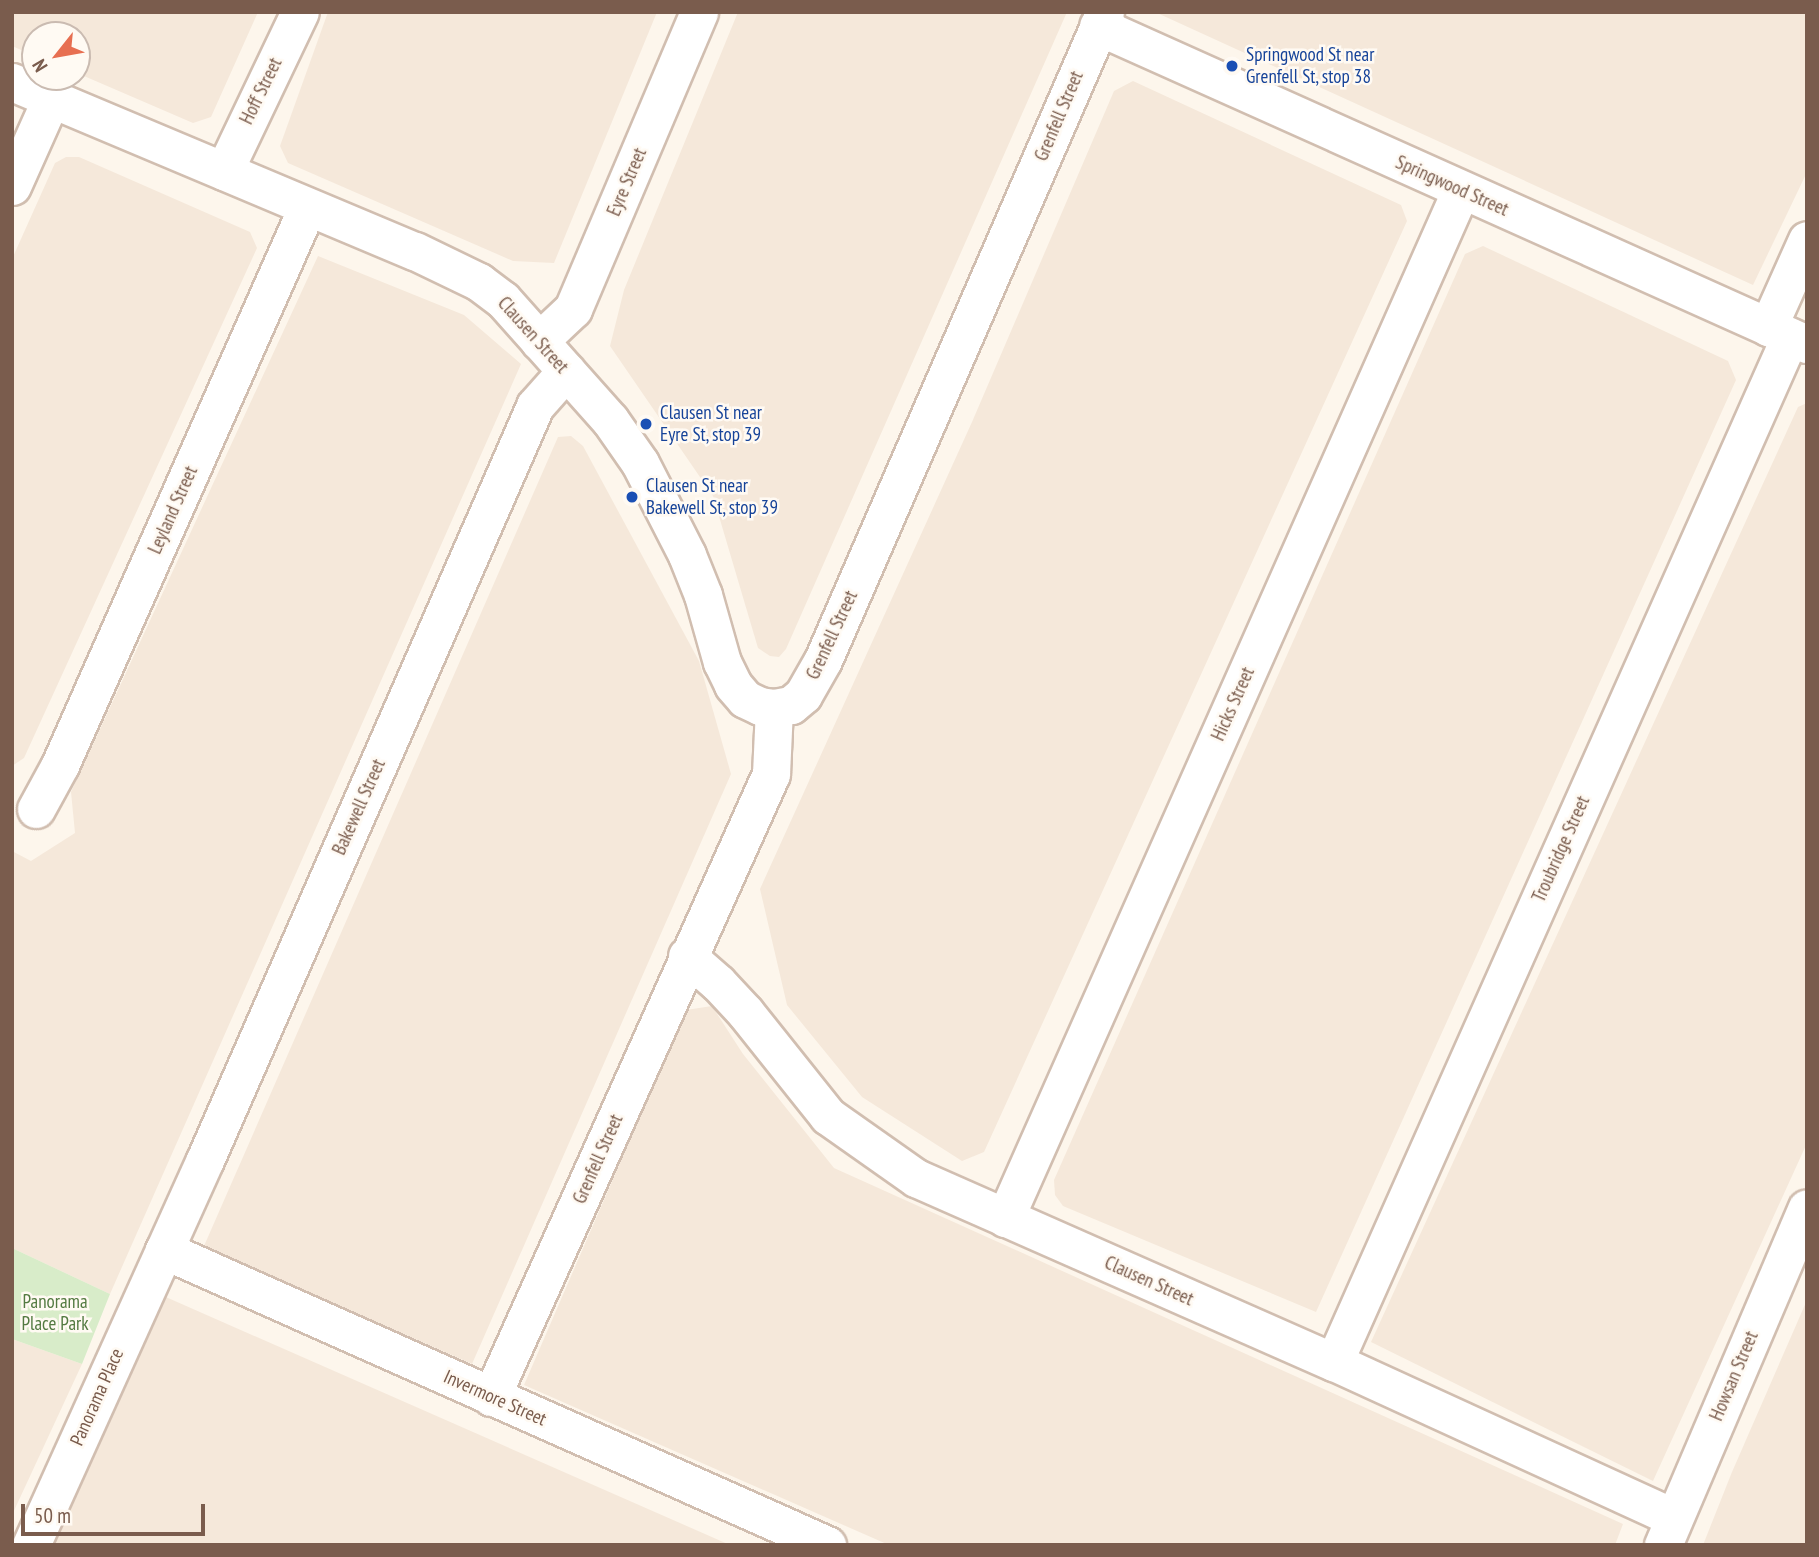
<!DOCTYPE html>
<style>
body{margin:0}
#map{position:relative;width:1819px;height:1557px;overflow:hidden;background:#fdf6ec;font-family:"PT Sans Narrow",sans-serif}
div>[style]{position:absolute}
.residential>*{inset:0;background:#f5e8da}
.green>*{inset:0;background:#d8ecc9}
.roads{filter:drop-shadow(2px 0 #d1beb0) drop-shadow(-2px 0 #d1beb0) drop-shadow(0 2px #d1beb0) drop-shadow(0 -2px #d1beb0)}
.minor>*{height:37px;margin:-18.5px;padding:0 18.5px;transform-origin:18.5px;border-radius:18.5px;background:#fff}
.dots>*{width:19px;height:19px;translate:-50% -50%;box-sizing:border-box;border:4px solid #fffaf3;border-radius:50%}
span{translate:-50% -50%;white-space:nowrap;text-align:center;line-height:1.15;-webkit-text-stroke:5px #fffaf3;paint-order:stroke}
.transit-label{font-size:19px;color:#164399}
.left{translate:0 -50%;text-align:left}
.street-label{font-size:19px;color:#7a5c4d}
.park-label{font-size:19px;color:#537a41}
.frame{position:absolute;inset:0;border:14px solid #7a5c4d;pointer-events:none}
.north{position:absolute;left:21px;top:21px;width:70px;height:70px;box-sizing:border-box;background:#fffaf3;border:2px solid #cabbb1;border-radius:50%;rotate:239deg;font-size:19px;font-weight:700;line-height:28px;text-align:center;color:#7a5c4d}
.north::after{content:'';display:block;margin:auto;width:24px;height:32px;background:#e76f51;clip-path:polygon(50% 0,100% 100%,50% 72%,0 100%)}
.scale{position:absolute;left:21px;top:1504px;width:184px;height:32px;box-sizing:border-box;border:4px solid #7a5c4d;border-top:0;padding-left:9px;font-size:21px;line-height:24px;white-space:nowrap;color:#7a5c4d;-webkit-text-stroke:5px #fffaf3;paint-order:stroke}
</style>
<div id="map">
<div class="residential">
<div style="clip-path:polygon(12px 12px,258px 12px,211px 117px,193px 123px,77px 73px,77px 35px,35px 35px,35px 56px,12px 46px)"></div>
<div style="clip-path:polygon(328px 12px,657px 12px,554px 263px,513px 261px,288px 163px,280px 146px)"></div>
<div style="clip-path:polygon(738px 12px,1067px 12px,786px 649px,779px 657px,770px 656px,758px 648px,713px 496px,610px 346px,624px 290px)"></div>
<div style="clip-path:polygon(1155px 12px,1807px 12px,1807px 172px,1753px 285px)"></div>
<div style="clip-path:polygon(1133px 81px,1401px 205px,1407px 221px,984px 1152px,962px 1161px,862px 1097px,787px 1005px,760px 889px,972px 422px,1114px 91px)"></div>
<div style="clip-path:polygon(66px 157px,79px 157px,250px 232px,257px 248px,24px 758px,12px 766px,12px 259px,55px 163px)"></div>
<div style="clip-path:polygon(1483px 246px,1728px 361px,1736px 380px,1316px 1312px,1063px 1206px,1055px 1195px,1054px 1180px,1465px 254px)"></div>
<div style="clip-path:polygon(318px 256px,464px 315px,521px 364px,110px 1294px,12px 1248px,12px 851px,31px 861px,75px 833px,71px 792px)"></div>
<div style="clip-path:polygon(1807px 403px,1807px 1143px,1653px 1481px,1371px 1342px,1798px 407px)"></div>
<div style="clip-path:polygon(571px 436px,583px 446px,699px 661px,731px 774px,472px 1364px,204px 1246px,558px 437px)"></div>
<div style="clip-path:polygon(712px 1006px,743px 1054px,834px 1168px,1623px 1524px,1615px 1545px,889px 1545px,524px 1385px,686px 1010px)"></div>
<div style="clip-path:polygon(159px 1294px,730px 1545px,47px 1545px)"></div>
<div style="clip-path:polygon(1807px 1300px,1807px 1545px,1703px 1545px,1732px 1472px)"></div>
<div style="clip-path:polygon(12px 1339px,82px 1364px,12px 1515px)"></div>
</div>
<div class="green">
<div style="clip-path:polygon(12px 1248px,110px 1294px,82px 1364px,12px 1339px)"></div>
</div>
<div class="roads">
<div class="minor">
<div style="left:1098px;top:26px;width:777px;rotate:24.16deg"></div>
<div style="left:12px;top:82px;width:437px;rotate:22.8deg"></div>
<div style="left:415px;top:251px;width:71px;rotate:25.8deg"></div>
<div style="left:479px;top:282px;width:30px;rotate:37deg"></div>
<div style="left:503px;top:300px;width:161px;rotate:48.3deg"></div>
<div style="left:610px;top:420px;width:52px;rotate:55.1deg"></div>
<div style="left:640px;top:463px;width:103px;rotate:62.9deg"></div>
<div style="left:687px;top:555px;width:43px;rotate:68.2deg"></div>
<div style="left:703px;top:595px;width:70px;rotate:74.2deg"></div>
<div style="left:722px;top:662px;width:25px;rotate:64deg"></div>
<div style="left:733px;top:685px;width:18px;rotate:49deg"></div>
<div style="left:745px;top:699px;width:17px;rotate:25deg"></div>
<div style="left:760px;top:706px;width:14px;rotate:8deg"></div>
<div style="left:774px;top:708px;width:17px;rotate:-10deg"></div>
<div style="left:791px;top:705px;width:16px;rotate:-40deg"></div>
<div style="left:803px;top:695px;width:40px;rotate:-60.3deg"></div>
<div style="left:823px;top:660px;width:707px;rotate:-66.48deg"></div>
<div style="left:224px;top:171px;width:176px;rotate:-64.5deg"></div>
<div style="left:12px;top:186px;width:95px;rotate:-65.9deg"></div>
<div style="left:1768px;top:327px;width:95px;rotate:-65.9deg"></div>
<div style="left:539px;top:341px;width:47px;rotate:-43.3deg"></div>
<div style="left:573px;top:309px;width:323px;rotate:-67deg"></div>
<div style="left:36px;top:809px;width:50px;rotate:-61.4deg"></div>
<div style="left:60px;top:765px;width:609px;rotate:-66.09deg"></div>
<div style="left:687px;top:956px;width:41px;rotate:41.1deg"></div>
<div style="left:718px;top:983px;width:40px;rotate:47deg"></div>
<div style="left:745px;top:1012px;width:133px;rotate:51.4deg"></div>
<div style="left:828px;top:1116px;width:108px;rotate:35.2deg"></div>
<div style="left:916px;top:1178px;width:457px;rotate:23.8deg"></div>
<div style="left:1334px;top:1362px;width:373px;rotate:24.6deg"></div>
<div style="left:1005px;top:1218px;width:1125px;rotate:-66.08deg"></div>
<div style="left:164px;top:1250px;width:726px;rotate:23.99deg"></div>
<div style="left:1334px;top:1362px;width:1122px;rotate:-66.02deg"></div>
<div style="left:491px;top:1397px;width:683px;rotate:-65.8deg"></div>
<div style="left:771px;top:774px;width:66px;rotate:-87.4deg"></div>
<div style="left:31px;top:1545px;width:422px;rotate:-65.7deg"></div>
<div style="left:205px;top:1160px;width:823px;rotate:-66.36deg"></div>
<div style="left:535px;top:406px;width:47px;rotate:-48.5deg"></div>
<div style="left:1663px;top:1545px;width:366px;rotate:-66.9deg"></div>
</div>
</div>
<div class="dots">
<div style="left:1232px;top:66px;background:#1a4fb4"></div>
<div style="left:646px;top:424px;background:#1a4fb4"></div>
<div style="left:632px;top:497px;background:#1a4fb4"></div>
</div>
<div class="transit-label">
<span class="left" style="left:1246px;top:66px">Springwood St near<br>Grenfell St, stop 38</span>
<span class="left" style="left:660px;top:424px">Clausen St near<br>Eyre St, stop 39</span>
<span class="left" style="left:646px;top:497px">Clausen St near<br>Bakewell St, stop 39</span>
</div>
<div class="street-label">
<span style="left:261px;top:91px;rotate:-64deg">Hoff Street</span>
<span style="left:1059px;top:116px;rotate:-67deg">Grenfell Street</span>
<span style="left:627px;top:182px;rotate:-67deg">Eyre Street</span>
<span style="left:1452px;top:186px;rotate:24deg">Springwood Street</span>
<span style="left:533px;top:335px;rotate:48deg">Clausen Street</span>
<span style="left:173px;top:510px;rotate:-66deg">Leyland Street</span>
<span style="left:832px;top:635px;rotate:-65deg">Grenfell Street</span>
<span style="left:1233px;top:704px;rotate:-66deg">Hicks Street</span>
<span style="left:359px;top:807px;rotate:-66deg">Bakewell Street</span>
<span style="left:1561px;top:849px;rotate:-66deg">Troubridge Street</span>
<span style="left:598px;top:1159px;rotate:-66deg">Grenfell Street</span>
<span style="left:1149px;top:1281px;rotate:24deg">Clausen Street</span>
<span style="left:1734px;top:1376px;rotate:-67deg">Howsan Street</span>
<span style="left:97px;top:1397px;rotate:-66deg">Panorama Place</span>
<span style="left:495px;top:1398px;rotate:24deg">Invermore Street</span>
</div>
<div class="park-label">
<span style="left:55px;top:1313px">Panorama<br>Place Park</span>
</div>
<div class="frame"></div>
<div class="north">N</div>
<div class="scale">50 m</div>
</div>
